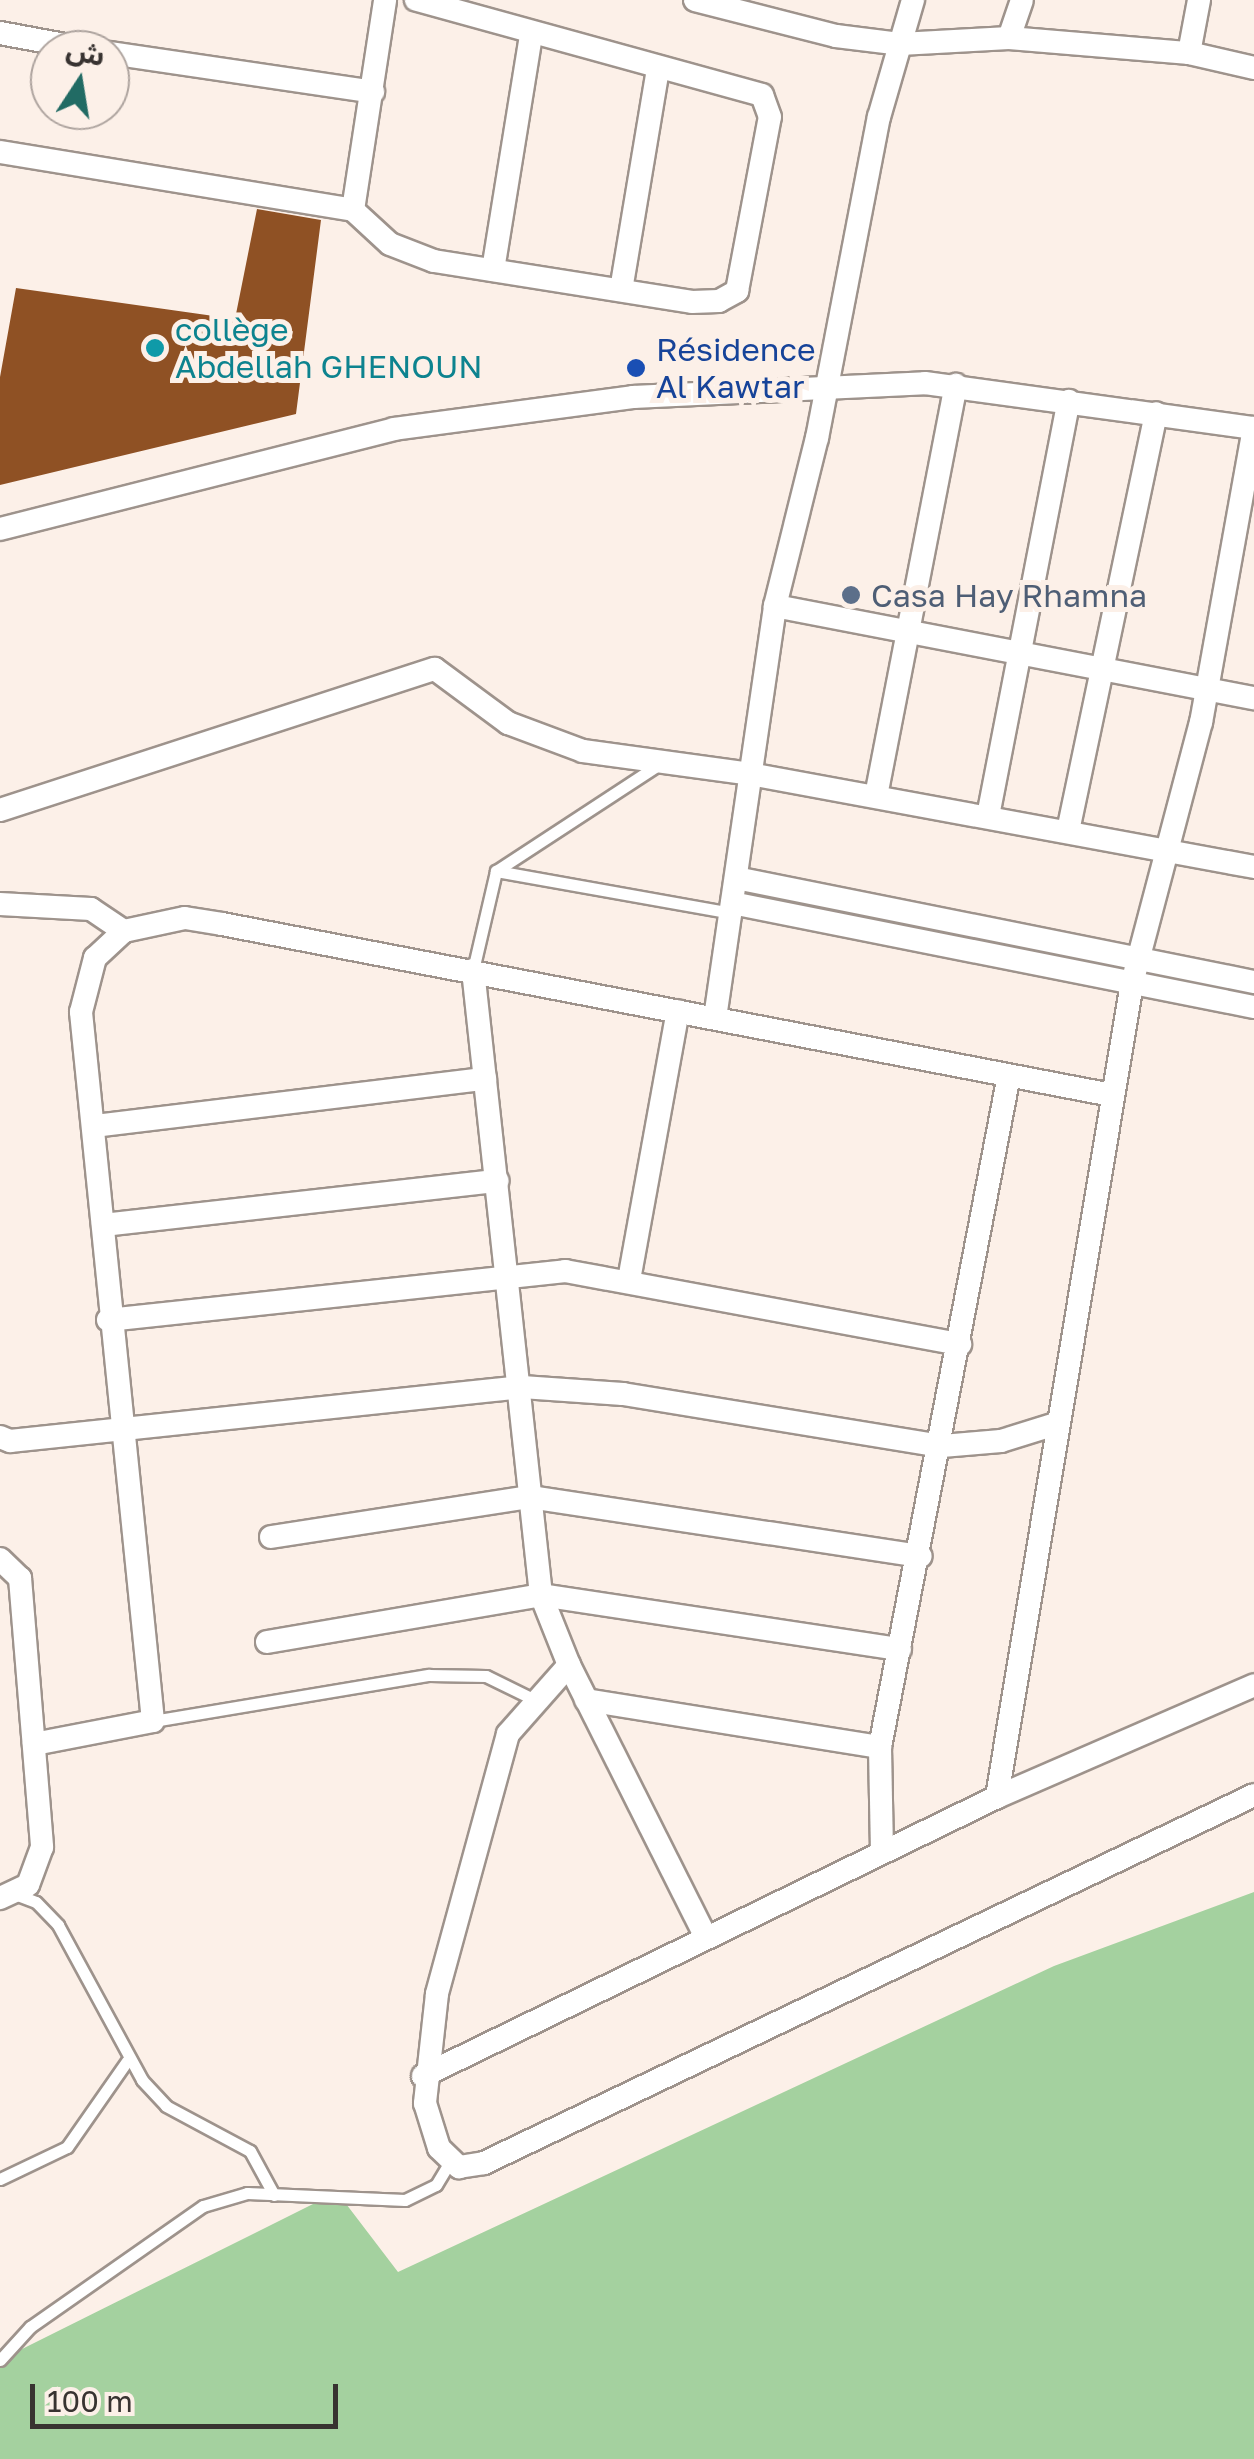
<!DOCTYPE html>
<meta charset="utf-8">
<style>
body{margin:0}
#map{position:relative;width:1254px;height:2459px;overflow:hidden;background:#fcf0e8;font-family:"Golos Text","Noto Sans Arabic",sans-serif}
div>[style]{position:absolute}
.green>*{inset:0;background:#a4d19f}
.building>*{inset:0;background:#8f5124}
.roads{filter:drop-shadow(2px 0 #9e938c) drop-shadow(-2px 0 #9e938c) drop-shadow(0 2px #9e938c) drop-shadow(0 -2px #9e938c)}
.lane>*{height:11px;margin:-5.5px;padding:0 5.5px;transform-origin:5.5px;border-radius:5.5px;background:#fff}
.street>*{height:22px;margin:-11px;padding:0 11px;transform-origin:11px;border-radius:11px;background:#fff}
.dots>*{width:28px;height:28px;translate:-50% -50%;box-sizing:border-box;border:5px solid #fcf0e8;border-radius:50%}
span{translate:-50% -50%;white-space:nowrap;text-align:center;line-height:1.15;-webkit-text-stroke:10px #fcf0e8;paint-order:stroke}
.culture-label{font-size:32px;color:#0d838f}
.left{translate:0 -50%;text-align:left}
.transit-label{font-size:32px;color:#164399}
.service-label{font-size:32px;color:#4e5e75}
.north{position:absolute;left:30px;top:30px;width:100px;height:100px;box-sizing:border-box;background:#fcf0e8;border:2px solid #aea49f;border-radius:50%;rotate:12deg;font-size:28px;font-weight:700;line-height:40px;text-align:center;color:#383331}
.north::after{content:'';display:block;margin:auto;width:35px;height:45px;background:#216b64;clip-path:polygon(50% 0,100% 100%,50% 72%,0 100%)}
.scale{position:absolute;left:30px;top:2384px;width:308px;height:45px;box-sizing:border-box;border:5px solid #383331;border-top:0;padding-left:12px;font-size:30px;line-height:35px;white-space:nowrap;color:#383331;-webkit-text-stroke:8px #fcf0e8;paint-order:stroke}
</style>
<div id="map">
<div class="green">
<div style="clip-path:polygon(1254px 1892px,1254px 2459px,0 2459px,0 2360px,337px 2192px,398px 2272px,1054px 1966px)"></div>
</div>
<div class="building">
<div style="clip-path:polygon(257px 209px,321px 220px,296px 414px,0 485px,0 377px,16px 288px,235px 319px)"></div>
</div>
<div class="roads">
<div class="lane">
<div style="left:496px;top:871px;width:239px;rotate:10.1deg"></div>
<div style="left:473px;top:970px;width:102px;rotate:-76.9deg"></div>
<div style="left:496px;top:871px;width:197px;rotate:-33.2deg"></div>
<div style="left:153px;top:1721px;width:280px;rotate:-9.5deg"></div>
<div style="left:429px;top:1675px;width:57px;rotate:1deg"></div>
<div style="left:486px;top:1676px;width:52px;rotate:26.1deg"></div>
<div style="left:15px;top:1894px;width:22px;rotate:21deg"></div>
<div style="left:36px;top:1902px;width:32px;rotate:46deg"></div>
<div style="left:58px;top:1925px;width:176px;rotate:61.5deg"></div>
<div style="left:142px;top:2080px;width:35px;rotate:47deg"></div>
<div style="left:166px;top:2106px;width:95px;rotate:28.2deg"></div>
<div style="left:250px;top:2151px;width:50px;rotate:61.4deg"></div>
<div style="left:0;top:2179px;width:74px;rotate:-25.5deg"></div>
<div style="left:67px;top:2147px;width:105px;rotate:-55.1deg"></div>
<div style="left:0;top:2360px;width:45px;rotate:-47.7deg"></div>
<div style="left:30px;top:2327px;width:211px;rotate:-35deg"></div>
<div style="left:203px;top:2206px;width:46px;rotate:-16.5deg"></div>
<div style="left:247px;top:2193px;width:158px;rotate:2.5deg"></div>
<div style="left:405px;top:2200px;width:34px;rotate:-26deg"></div>
<div style="left:436px;top:2185px;width:26px;rotate:-59deg"></div>
</div>
<div class="street">
<div style="left:695px;top:0;width:146px;rotate:14.3deg"></div>
<div style="left:836px;top:36px;width:64px;rotate:7.1deg"></div>
<div style="left:900px;top:44px;width:109px;rotate:-3.2deg"></div>
<div style="left:1009px;top:38px;width:40px;rotate:-71.1deg"></div>
<div style="left:0;top:33px;width:94px;rotate:10.5deg"></div>
<div style="left:1009px;top:38px;width:181px;rotate:4.8deg"></div>
<div style="left:1189px;top:53px;width:67px;rotate:13deg"></div>
<div style="left:110px;top:53px;width:266px;rotate:8.4deg"></div>
<div style="left:1189px;top:53px;width:54px;rotate:-79.3deg"></div>
<div style="left:0;top:152px;width:358px;rotate:9.3deg"></div>
<div style="left:353px;top:210px;width:50px;rotate:42.6deg"></div>
<div style="left:390px;top:244px;width:47px;rotate:21.1deg"></div>
<div style="left:434px;top:261px;width:261px;rotate:9deg"></div>
<div style="left:692px;top:302px;width:27px;rotate:-2deg"></div>
<div style="left:719px;top:301px;width:21px;rotate:-29deg"></div>
<div style="left:737px;top:291px;width:177px;rotate:-79.3deg"></div>
<div style="left:770px;top:117px;width:23px;rotate:-110deg"></div>
<div style="left:762px;top:95px;width:359px;rotate:-164.6deg"></div>
<div style="left:353px;top:210px;width:212px;rotate:-81.3deg"></div>
<div style="left:493px;top:270px;width:237px;rotate:-80.8deg"></div>
<div style="left:621px;top:290px;width:223px;rotate:-80.5deg"></div>
<div style="left:0;top:529px;width:406px;rotate:-14.2deg"></div>
<div style="left:394px;top:429px;width:241px;rotate:-7.6deg"></div>
<div style="left:633px;top:397px;width:292px;rotate:-2.7deg"></div>
<div style="left:925px;top:383px;width:332px;rotate:7.8deg"></div>
<div style="left:1254px;top:428px;width:299px;rotate:100.2deg"></div>
<div style="left:1201px;top:722px;width:270px;rotate:104.8deg"></div>
<div style="left:1132px;top:983px;width:825px;rotate:99.42deg"></div>
<div style="left:775px;top:606px;width:488px;rotate:10.9deg"></div>
<div style="left:876px;top:796px;width:419px;rotate:-79deg"></div>
<div style="left:0;top:810px;width:457px;rotate:-18deg"></div>
<div style="left:435px;top:669px;width:91px;rotate:36.5deg"></div>
<div style="left:508px;top:723px;width:80px;rotate:20.5deg"></div>
<div style="left:583px;top:751px;width:169px;rotate:7.8deg"></div>
<div style="left:750px;top:774px;width:513px;rotate:10.45deg"></div>
<div style="left:988px;top:816px;width:423px;rotate:-79deg"></div>
<div style="left:1068px;top:831px;width:427px;rotate:-78.1deg"></div>
<div style="left:736px;top:878px;width:528px;rotate:11.35deg"></div>
<div style="left:732px;top:903px;width:532px;rotate:11.27deg"></div>
<div style="left:0;top:904px;width:91px;rotate:3.1deg"></div>
<div style="left:91px;top:909px;width:40px;rotate:34deg"></div>
<div style="left:473px;top:970px;width:629px;rotate:83.79deg"></div>
<div style="left:541px;top:1595px;width:75px;rotate:68.2deg"></div>
<div style="left:569px;top:1665px;width:302px;rotate:63.3deg"></div>
<div style="left:715px;top:1018px;width:416px;rotate:-81.7deg"></div>
<div style="left:775px;top:606px;width:173px;rotate:-76deg"></div>
<div style="left:817px;top:438px;width:327px;rotate:-79.1deg"></div>
<div style="left:879px;top:117px;width:122px;rotate:-73.8deg"></div>
<div style="left:94px;top:1126px;width:394px;rotate:-6.9deg"></div>
<div style="left:103px;top:1225px;width:397px;rotate:-6.4deg"></div>
<div style="left:629px;top:1280px;width:273px;rotate:-79.7deg"></div>
<div style="left:108px;top:1320px;width:460px;rotate:-6.1deg"></div>
<div style="left:565px;top:1271px;width:402px;rotate:10.5deg"></div>
<div style="left:0;top:1437px;width:11px;rotate:22deg"></div>
<div style="left:10px;top:1441px;width:515px;rotate:-6.02deg"></div>
<div style="left:522px;top:1387px;width:101px;rotate:4deg"></div>
<div style="left:623px;top:1394px;width:323px;rotate:9.3deg"></div>
<div style="left:942px;top:1446px;width:59px;rotate:-4.8deg"></div>
<div style="left:1001px;top:1441px;width:58px;rotate:-17.2deg"></div>
<div style="left:271px;top:1537px;width:262px;rotate:-8.8deg"></div>
<div style="left:530px;top:1497px;width:395px;rotate:8.6deg"></div>
<div style="left:0;top:1559px;width:28px;rotate:44deg"></div>
<div style="left:20px;top:1578px;width:270px;rotate:85.3deg"></div>
<div style="left:42px;top:1847px;width:40px;rotate:110.2deg"></div>
<div style="left:28px;top:1885px;width:31px;rotate:155deg"></div>
<div style="left:267px;top:1642px;width:278px;rotate:-9.7deg"></div>
<div style="left:541px;top:1595px;width:363px;rotate:8.6deg"></div>
<div style="left:569px;top:1665px;width:92px;rotate:131.5deg"></div>
<div style="left:508px;top:1734px;width:270px;rotate:105.3deg"></div>
<div style="left:437px;top:1994px;width:110px;rotate:96.3deg"></div>
<div style="left:425px;top:2103px;width:47px;rotate:72.7deg"></div>
<div style="left:439px;top:2148px;width:28px;rotate:44deg"></div>
<div style="left:459px;top:2167px;width:25px;rotate:-9deg"></div>
<div style="left:484px;top:2163px;width:853px;rotate:-25.54deg"></div>
<div style="left:586px;top:1700px;width:298px;rotate:9.1deg"></div>
<div style="left:34px;top:1744px;width:121px;rotate:-10.9deg"></div>
<div style="left:153px;top:1721px;width:713px;rotate:-95.8deg"></div>
<div style="left:81px;top:1012px;width:56px;rotate:-75.5deg"></div>
<div style="left:95px;top:958px;width:40px;rotate:-43deg"></div>
<div style="left:124px;top:931px;width:62px;rotate:-12deg"></div>
<div style="left:185px;top:918px;width:37px;rotate:9deg"></div>
<div style="left:222px;top:924px;width:906px;rotate:10.88deg"></div>
<div style="left:882px;top:1852px;width:105px;rotate:-91.1deg"></div>
<div style="left:880px;top:1747px;width:684px;rotate:-79.13deg"></div>
<div style="left:423px;top:2076px;width:638px;rotate:-25.92deg"></div>
<div style="left:997px;top:1797px;width:280px;rotate:-23.5deg"></div>
</div>
</div>
<div class="dots">
<div style="left:155px;top:348px;background:#0f9aa8"></div>
<div style="left:636px;top:368px;background:#1a4fb4"></div>
<div style="left:851px;top:595px;background:#5c6f8a"></div>
</div>
<div class="culture-label">
<span class="left" style="left:175px;top:348px">collège<br>Abdellah GHENOUN</span>
</div>
<div class="transit-label">
<span class="left" style="left:656px;top:368px">Résidence<br>Al Kawtar</span>
</div>
<div class="service-label">
<span class="left" style="left:871px;top:595px">Casa Hay Rhamna</span>
</div>
<div class="north">ش</div>
<div class="scale">100 m</div>
</div>
